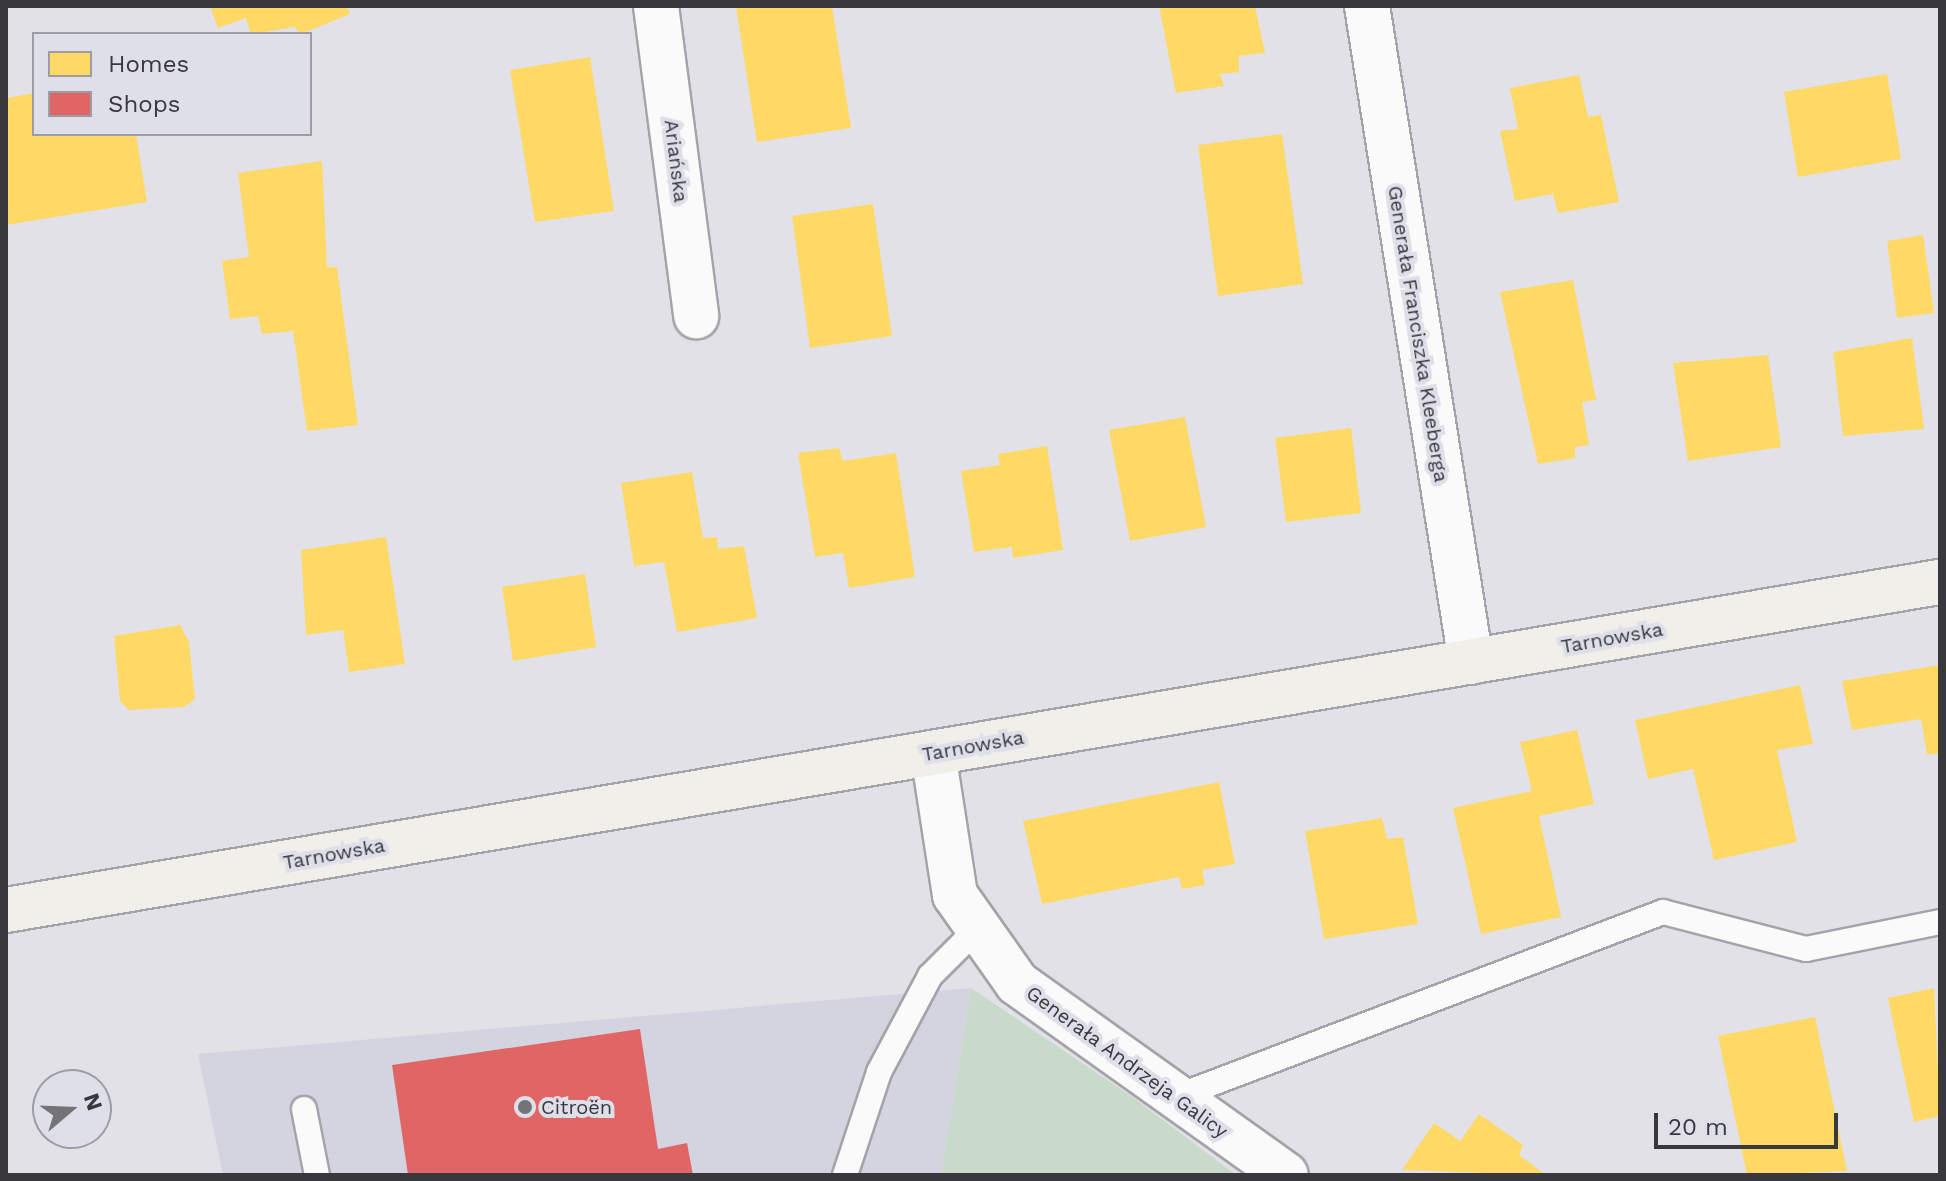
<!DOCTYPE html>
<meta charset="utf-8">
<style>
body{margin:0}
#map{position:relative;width:1946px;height:1181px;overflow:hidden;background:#e1e1e7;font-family:"Work Sans",sans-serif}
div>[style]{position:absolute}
.built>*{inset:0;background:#d4d4e1}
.green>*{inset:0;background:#c8daca}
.homes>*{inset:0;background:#ffd966}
.shops>*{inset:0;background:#e06666}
.roads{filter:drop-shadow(2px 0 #a3a3a8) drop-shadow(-2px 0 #a3a3a8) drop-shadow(0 2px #a3a3a8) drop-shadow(0 -2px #a3a3a8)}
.lane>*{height:24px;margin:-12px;padding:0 12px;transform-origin:12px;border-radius:12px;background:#fafafb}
.street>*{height:44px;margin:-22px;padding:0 22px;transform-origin:22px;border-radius:22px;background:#fafafb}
.secondary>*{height:44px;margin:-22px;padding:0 22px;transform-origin:22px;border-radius:22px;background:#f1efea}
.dots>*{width:22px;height:22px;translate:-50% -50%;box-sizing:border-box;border:4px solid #dfdfe9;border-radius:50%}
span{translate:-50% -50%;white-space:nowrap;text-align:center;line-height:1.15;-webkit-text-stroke:8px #dfdfe9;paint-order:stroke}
.street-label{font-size:20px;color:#38383d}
.poi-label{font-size:20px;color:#38383d}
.left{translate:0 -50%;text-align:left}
.frame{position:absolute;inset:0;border:8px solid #38383d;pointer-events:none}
.legend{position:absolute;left:32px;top:32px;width:280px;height:104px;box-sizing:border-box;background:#dfdfe9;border:2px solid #9c9ca4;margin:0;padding:10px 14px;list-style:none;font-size:24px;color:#38383d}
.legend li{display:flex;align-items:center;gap:16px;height:40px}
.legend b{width:40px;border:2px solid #9c9ca4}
.north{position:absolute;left:32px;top:1069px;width:80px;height:80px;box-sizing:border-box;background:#dfdfe9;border:2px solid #9c9ca4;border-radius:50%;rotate:71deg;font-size:22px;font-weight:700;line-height:32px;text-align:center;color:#38383d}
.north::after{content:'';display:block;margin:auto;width:28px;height:36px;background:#737378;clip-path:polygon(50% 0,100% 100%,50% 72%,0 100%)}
.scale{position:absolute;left:1654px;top:1113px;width:184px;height:36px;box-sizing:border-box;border:4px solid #38383d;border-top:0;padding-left:10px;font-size:24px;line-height:28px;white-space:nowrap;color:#38383d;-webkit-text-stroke:6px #dfdfe9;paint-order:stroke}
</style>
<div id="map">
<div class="built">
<div style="clip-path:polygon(971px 988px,941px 1175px,223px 1175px,198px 1054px)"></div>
</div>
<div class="green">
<div style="clip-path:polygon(971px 988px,1131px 1096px,1236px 1175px,941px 1175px)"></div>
</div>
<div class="homes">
<div style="clip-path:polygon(210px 6px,347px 6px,350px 14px,301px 34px,295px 27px,251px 34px,246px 18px,218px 28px)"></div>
<div style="clip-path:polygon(832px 6px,851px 128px,757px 142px,736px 7px)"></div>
<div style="clip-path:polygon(1159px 6px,1255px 6px,1265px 53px,1239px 56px,1239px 72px,1220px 74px,1224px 86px,1176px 93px)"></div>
<div style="clip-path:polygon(590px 57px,614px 211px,535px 222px,510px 70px)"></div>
<div style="clip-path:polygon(1887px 74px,1901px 159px,1798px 177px,1784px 92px)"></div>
<div style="clip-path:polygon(1579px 75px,1588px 117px,1601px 115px,1619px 202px,1558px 213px,1553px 194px,1515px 201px,1500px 131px,1518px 129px,1510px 88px)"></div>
<div style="clip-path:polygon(34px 93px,34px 134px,136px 134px,147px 202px,6px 225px,6px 98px)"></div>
<div style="clip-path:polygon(1282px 134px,1303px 284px,1218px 296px,1198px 145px)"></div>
<div style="clip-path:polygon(322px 161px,327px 267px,337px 267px,358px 425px,307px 431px,293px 331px,262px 334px,258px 316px,230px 319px,222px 261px,249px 257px,238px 173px)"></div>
<div style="clip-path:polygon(873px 204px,892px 336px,810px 348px,792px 216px)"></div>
<div style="clip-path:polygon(1923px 235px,1934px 313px,1897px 318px,1887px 241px)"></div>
<div style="clip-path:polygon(1573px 280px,1596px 400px,1582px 402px,1589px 445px,1575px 447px,1575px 458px,1538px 464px,1500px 292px)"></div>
<div style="clip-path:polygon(1912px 338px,1924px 429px,1843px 436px,1833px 352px)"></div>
<div style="clip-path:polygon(1768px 355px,1781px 447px,1688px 461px,1673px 363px)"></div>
<div style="clip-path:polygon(1185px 417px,1206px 527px,1130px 541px,1109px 430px)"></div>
<div style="clip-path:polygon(1351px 428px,1361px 513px,1286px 522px,1275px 438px)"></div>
<div style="clip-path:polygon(1047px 446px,1063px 550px,1013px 558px,1012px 547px,974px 552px,961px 471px,1000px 465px,998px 454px)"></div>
<div style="clip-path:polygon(839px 448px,843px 461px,896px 453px,915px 577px,849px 588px,843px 553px,815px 557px,798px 453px)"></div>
<div style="clip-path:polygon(692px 472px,703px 538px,717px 537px,718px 549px,744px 546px,757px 618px,677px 632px,664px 562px,634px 566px,621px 483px)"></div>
<div style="clip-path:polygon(386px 537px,405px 664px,349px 672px,343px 630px,306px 635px,301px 550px)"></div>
<div style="clip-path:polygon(585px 574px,596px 647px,513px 661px,502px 587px)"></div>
<div style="clip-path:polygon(180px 625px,189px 642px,195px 699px,184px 707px,129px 710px,120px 701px,114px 636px)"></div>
<div style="clip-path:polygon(1940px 665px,1940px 753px,1927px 755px,1921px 719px,1852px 730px,1842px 681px)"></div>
<div style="clip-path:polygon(1800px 685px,1813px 744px,1777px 750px,1797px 842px,1714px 860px,1693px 769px,1648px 779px,1635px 720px)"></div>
<div style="clip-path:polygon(1577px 730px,1594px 804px,1539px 816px,1561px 917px,1481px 934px,1453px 808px,1532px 791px,1520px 742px)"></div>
<div style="clip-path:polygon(1219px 782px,1235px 864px,1202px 870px,1205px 885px,1182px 889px,1179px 877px,1042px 904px,1023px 821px)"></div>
<div style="clip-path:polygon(1382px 818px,1387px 839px,1403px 837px,1418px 924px,1324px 939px,1305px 831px)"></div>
<div style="clip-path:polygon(1934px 988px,1940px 1116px,1914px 1122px,1888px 998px)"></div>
<div style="clip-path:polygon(1815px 1017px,1847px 1171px,1747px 1175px,1718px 1036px)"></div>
<div style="clip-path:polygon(1479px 1114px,1523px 1145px,1519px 1155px,1546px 1175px,1402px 1170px,1434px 1123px,1460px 1141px)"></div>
</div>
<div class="shops">
<div style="clip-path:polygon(640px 1029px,658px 1149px,687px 1143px,693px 1175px,408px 1175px,392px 1065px)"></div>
</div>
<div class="roads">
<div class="lane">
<div style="left:1176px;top:1097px;width:521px;rotate:-20.8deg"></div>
<div style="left:1663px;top:912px;width:148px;rotate:14.5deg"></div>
<div style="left:1806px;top:949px;width:137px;rotate:-11.4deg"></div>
<div style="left:304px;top:1109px;width:67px;rotate:78.9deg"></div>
<div style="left:845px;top:1175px;width:108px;rotate:-71.7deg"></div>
<div style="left:879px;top:1072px;width:109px;rotate:-62deg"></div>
<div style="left:930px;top:976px;width:68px;rotate:-45deg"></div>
</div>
<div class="street">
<div style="left:656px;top:6px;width:313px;rotate:82.6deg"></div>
<div style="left:1367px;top:6px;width:664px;rotate:80.99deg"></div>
<div style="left:933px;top:753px;width:144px;rotate:81.2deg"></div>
<div style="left:955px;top:895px;width:108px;rotate:54.8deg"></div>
<div style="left:1017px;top:983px;width:330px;rotate:35.5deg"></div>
</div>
<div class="secondary">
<div style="left:6px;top:910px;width:1962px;rotate:-9.63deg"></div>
</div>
</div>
<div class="dots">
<div style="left:525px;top:1107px;background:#737378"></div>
</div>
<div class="street-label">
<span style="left:676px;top:161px;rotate:83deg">Ariańska</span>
<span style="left:1418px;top:334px;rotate:81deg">Generała Franciszka Kleeberga</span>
<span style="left:1612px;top:638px;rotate:-10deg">Tarnowska</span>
<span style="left:973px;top:746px;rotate:-10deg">Tarnowska</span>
<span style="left:334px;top:854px;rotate:-10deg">Tarnowska</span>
<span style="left:1127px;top:1062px;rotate:36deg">Generała Andrzeja Galicy</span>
</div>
<div class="poi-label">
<span class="left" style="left:541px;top:1107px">Citroën</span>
</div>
<div class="frame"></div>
<ul class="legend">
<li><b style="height:22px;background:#ffd966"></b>Homes</li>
<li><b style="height:22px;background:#e06666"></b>Shops</li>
</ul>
<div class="north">N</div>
<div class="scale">20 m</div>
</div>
